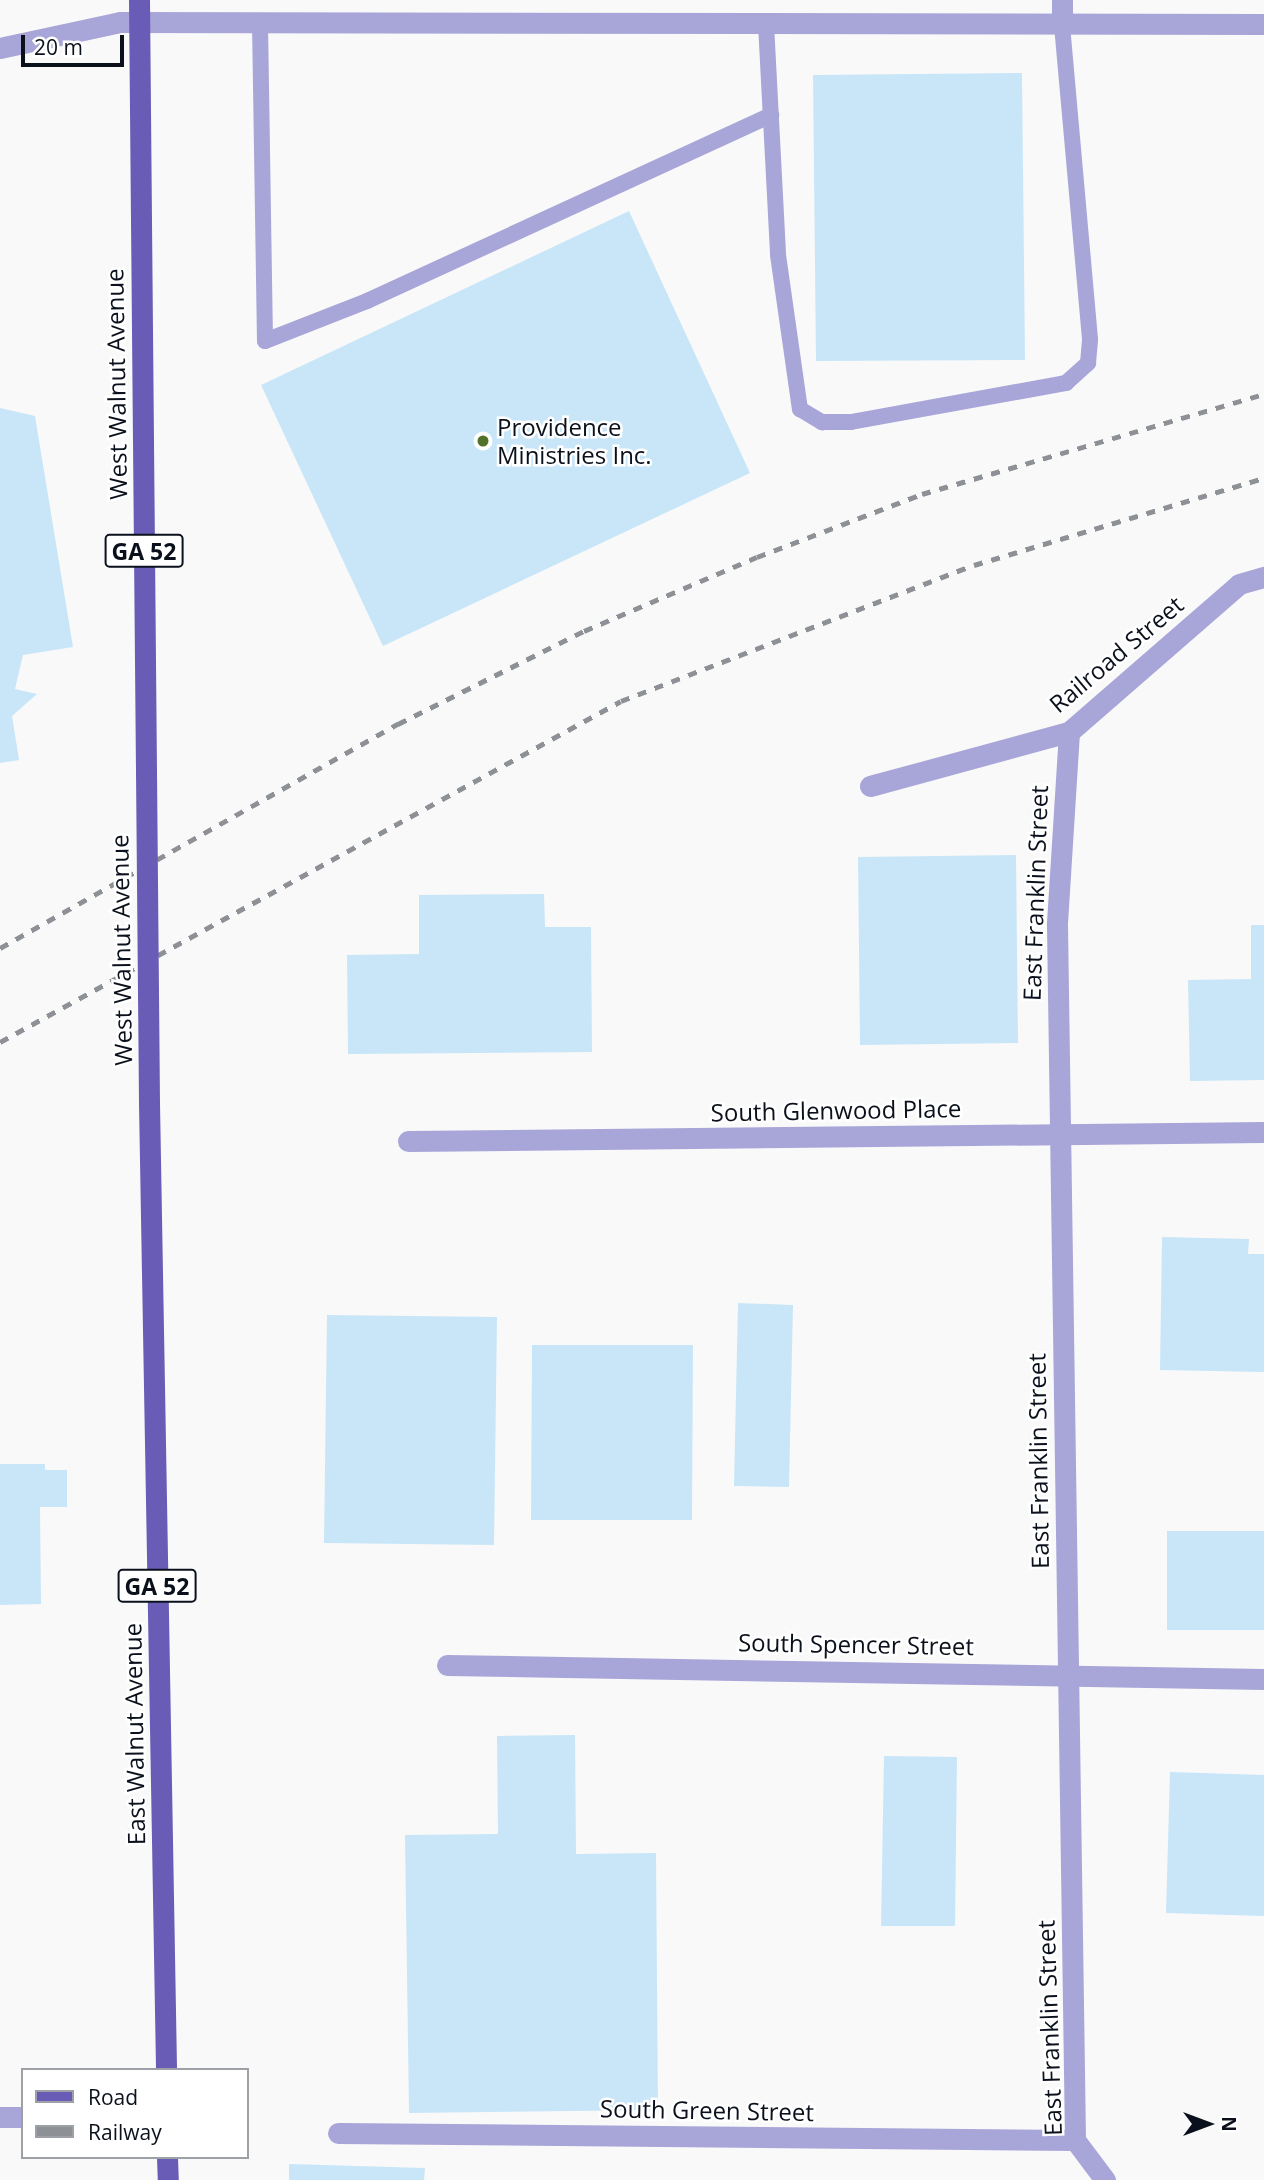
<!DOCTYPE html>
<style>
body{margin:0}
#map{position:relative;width:1264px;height:2180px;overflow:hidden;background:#f9f9f9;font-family:"Open Sans",sans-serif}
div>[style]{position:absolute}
.building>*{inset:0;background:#c8e6f8}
.lane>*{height:16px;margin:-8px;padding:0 8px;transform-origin:8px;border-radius:8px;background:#a8a5d8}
.street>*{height:21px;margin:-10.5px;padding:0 10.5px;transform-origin:10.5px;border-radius:10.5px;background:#a8a5d8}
.primary>*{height:21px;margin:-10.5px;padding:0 10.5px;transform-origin:10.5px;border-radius:10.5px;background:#685cb6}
.rail>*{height:5px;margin-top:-2.5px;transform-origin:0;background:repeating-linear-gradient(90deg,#8d9095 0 9px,transparent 0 18px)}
.primary-bridge>*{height:21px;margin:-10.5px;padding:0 10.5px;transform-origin:10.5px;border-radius:10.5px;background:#685cb6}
.dots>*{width:19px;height:19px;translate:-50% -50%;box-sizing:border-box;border:4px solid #fff;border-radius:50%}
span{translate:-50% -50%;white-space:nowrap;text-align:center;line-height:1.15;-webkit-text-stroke:5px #fff;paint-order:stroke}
.shield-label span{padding:2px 5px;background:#fff;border:2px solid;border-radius:5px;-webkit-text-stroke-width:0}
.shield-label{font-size:23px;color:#0b111c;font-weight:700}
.street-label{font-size:24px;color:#0b111c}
.poi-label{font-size:24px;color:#0b111c}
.left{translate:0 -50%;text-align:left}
.legend{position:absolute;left:21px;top:2068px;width:228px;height:91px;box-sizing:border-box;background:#fff;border:2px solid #9da0a4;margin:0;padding:9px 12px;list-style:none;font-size:21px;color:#0b111c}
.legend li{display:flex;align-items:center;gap:14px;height:35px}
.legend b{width:35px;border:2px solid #9da0a4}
.north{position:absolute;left:1173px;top:2089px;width:70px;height:70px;-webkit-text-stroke:5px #fff;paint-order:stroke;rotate:90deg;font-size:19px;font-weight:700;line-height:28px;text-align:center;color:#0b111c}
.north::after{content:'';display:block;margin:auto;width:24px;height:32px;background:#0b111c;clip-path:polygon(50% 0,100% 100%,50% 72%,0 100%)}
.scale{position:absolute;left:21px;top:35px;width:103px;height:32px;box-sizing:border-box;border:4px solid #0b111c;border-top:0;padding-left:9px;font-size:21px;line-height:24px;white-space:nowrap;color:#0b111c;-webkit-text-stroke:5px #fff;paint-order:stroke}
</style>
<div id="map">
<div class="building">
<div style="clip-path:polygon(1022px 73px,1025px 360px,816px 361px,813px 75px)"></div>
<div style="clip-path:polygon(629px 211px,750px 473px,383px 646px,261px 385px)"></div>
<div style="clip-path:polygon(0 408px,35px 416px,73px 647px,23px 655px,15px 689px,37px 694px,12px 716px,19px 760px,0 763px)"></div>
<div style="clip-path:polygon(1016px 855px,1018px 1043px,860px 1045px,858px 857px)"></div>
<div style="clip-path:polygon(544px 894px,545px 927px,591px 927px,592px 1052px,348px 1054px,347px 955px,419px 954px,419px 895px)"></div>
<div style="clip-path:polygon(1251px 925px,1264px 925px,1264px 1080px,1190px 1081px,1188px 980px,1251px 979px)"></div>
<div style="clip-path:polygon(1162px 1237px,1249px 1239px,1248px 1254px,1264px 1254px,1264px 1372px,1160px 1370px)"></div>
<div style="clip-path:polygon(738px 1303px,793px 1305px,789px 1487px,734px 1486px)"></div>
<div style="clip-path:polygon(327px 1315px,497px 1317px,494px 1545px,324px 1543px)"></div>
<div style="clip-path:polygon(532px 1345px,693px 1345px,692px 1520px,531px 1520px)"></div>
<div style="clip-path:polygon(0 1464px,45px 1464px,45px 1470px,67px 1470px,67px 1507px,40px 1507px,41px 1604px,0 1605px)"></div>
<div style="clip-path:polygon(1167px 1531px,1264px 1531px,1264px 1630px,1167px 1630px)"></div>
<div style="clip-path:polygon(575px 1735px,576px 1854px,656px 1853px,658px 2110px,409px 2113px,405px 1835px,498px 1834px,497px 1736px)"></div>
<div style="clip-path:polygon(884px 1756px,957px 1757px,955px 1926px,881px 1926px)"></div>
<div style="clip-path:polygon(1170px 1772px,1264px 1775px,1264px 1916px,1166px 1913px)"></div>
<div style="clip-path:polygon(289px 2164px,425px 2168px,424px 2180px,289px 2180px)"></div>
</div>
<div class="lane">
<div style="left:260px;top:23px;width:318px;rotate:89.1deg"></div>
<div style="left:265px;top:341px;width:110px;rotate:-21.4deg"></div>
<div style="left:367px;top:301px;width:445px;rotate:-24.7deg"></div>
<div style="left:766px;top:24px;width:231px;rotate:87deg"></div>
<div style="left:778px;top:255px;width:156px;rotate:81.9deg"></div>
<div style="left:800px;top:409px;width:26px;rotate:31deg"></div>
<div style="left:822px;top:422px;width:29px"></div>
<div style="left:851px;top:422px;width:219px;rotate:-10.3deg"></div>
<div style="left:1066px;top:383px;width:30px;rotate:-42deg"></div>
<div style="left:1088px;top:363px;width:24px;rotate:-85deg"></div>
<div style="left:1090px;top:339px;width:316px;rotate:-95.1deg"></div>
</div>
<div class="street">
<div style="left:1062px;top:24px;width:24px;rotate:-90deg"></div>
<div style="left:0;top:48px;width:123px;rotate:-12.2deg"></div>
<div style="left:120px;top:22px;width:1144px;rotate:0.1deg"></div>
<div style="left:1069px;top:732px;width:193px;rotate:93.6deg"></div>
<div style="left:1057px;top:925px;width:1215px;rotate:89.15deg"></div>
<div style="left:1075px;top:2140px;width:50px;rotate:53.1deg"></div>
<div style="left:870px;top:786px;width:206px;rotate:-15.2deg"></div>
<div style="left:1069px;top:732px;width:225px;rotate:-41deg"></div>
<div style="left:1239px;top:584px;width:26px;rotate:-16deg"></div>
<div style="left:408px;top:1141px;width:856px;rotate:-0.6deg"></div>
<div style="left:447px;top:1665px;width:817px;rotate:0.98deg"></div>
<div style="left:0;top:2117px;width:23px"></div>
<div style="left:338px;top:2133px;width:737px;rotate:0.54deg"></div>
</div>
<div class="primary">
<div style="left:149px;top:1103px;width:967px;rotate:88.99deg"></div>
<div style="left:167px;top:2157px;width:23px;rotate:88deg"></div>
</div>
<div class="rail">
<div style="left:0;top:948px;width:457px;rotate:-29.4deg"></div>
<div style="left:398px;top:724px;width:208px;rotate:-26.6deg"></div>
<div style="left:584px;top:631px;width:188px;rotate:-23.2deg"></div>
<div style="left:757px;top:557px;width:177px;rotate:-20.9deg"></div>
<div style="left:922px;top:494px;width:356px;rotate:-16.3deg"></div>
<div style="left:0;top:1042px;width:708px;rotate:-28.77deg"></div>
<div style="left:621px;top:701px;width:378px;rotate:-21.1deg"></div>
<div style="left:974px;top:565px;width:303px;rotate:-16.7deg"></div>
</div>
<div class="primary-bridge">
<div style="left:139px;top:0;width:1103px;rotate:89.48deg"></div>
</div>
<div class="dots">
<div style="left:483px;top:441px;background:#527229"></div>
</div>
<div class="shield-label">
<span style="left:144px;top:551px">GA 52</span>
<span style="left:157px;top:1586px">GA 52</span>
</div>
<div class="street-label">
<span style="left:116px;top:384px;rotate:-91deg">West Walnut Avenue</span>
<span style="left:1116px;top:654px;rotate:-40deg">Railroad Street</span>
<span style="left:1035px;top:893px;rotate:-88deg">East Franklin Street</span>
<span style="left:121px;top:950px;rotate:-91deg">West Walnut Avenue</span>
<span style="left:836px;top:1110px;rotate:-1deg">South Glenwood Place</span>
<span style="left:1038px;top:1461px;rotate:-91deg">East Franklin Street</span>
<span style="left:856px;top:1644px;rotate:1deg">South Spencer Street</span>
<span style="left:134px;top:1734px;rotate:-91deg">East Walnut Avenue</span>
<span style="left:1049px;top:2028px;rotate:-92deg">East Franklin Street</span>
<span style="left:707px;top:2110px;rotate:1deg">South Green Street</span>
</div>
<div class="poi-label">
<span class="left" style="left:497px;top:441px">Providence<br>Ministries Inc.</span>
</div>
<ul class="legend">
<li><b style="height:9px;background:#685cb6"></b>Road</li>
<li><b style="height:9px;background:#8d9095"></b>Railway</li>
</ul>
<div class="north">N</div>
<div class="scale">20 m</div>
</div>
